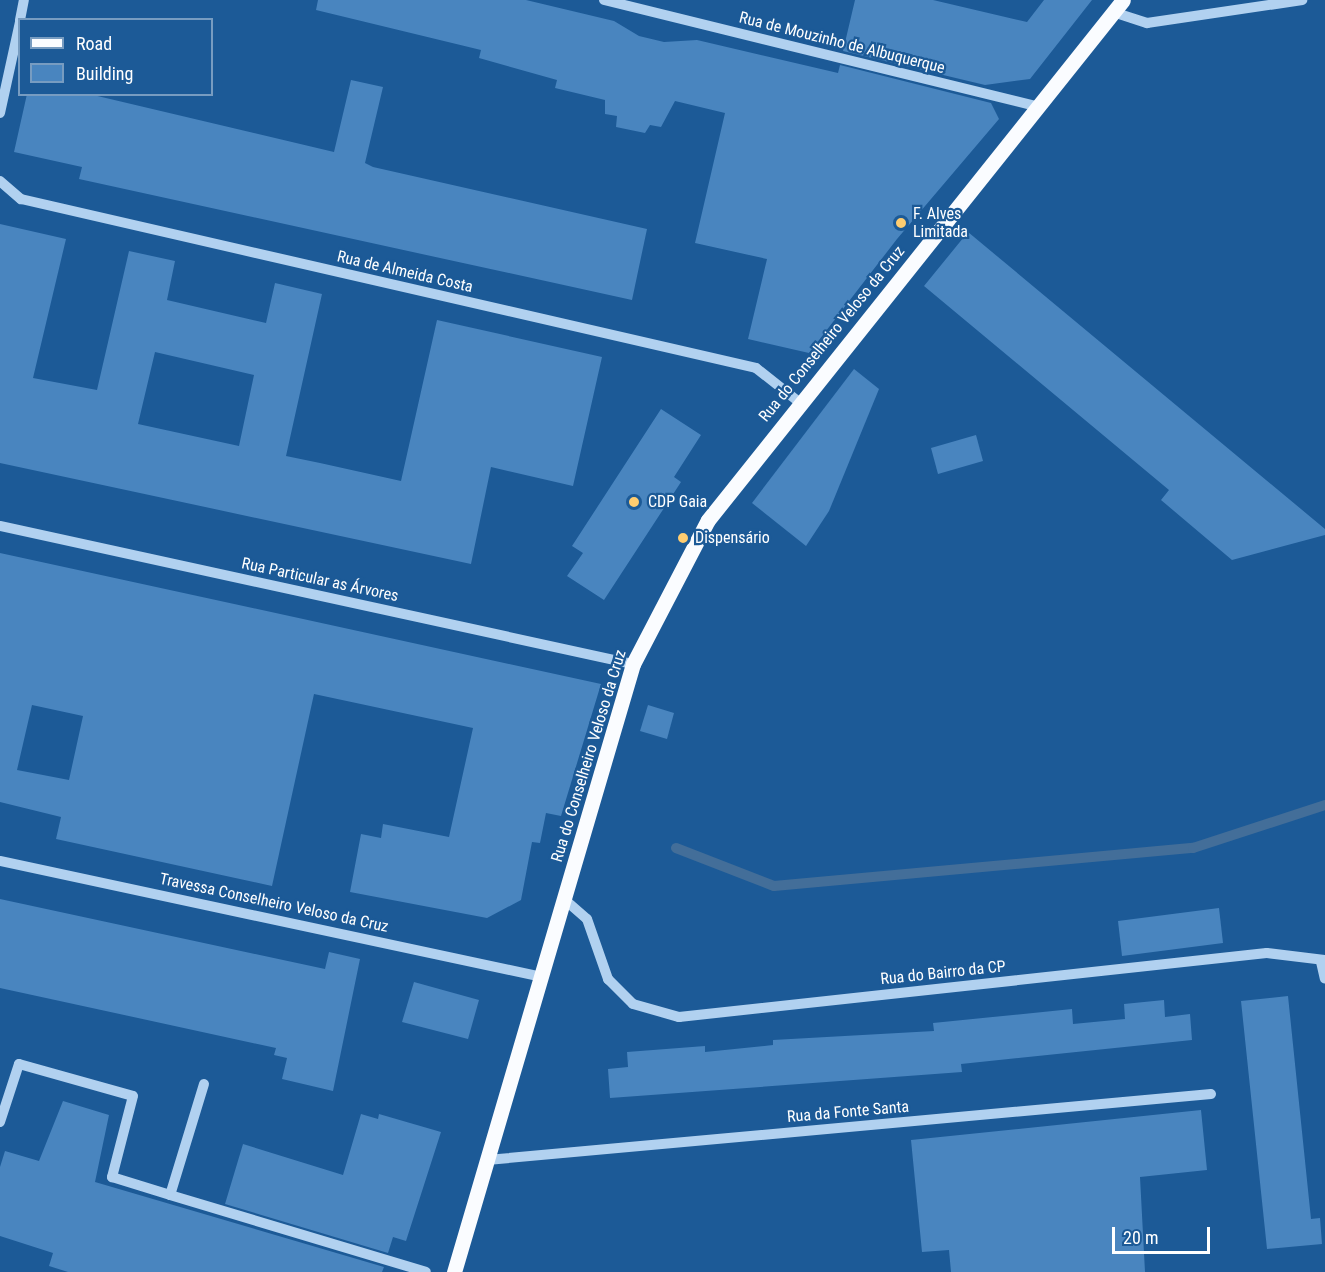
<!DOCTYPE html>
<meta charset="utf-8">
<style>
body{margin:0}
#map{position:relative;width:1325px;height:1272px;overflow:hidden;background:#1c5a97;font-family:"Roboto Condensed",sans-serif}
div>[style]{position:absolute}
.stream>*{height:10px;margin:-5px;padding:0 5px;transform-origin:5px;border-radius:5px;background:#436e99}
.building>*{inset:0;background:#4985bf}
.minor>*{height:10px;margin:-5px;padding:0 5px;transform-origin:5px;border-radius:5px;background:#b1d1f0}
.major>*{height:15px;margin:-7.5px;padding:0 7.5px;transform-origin:7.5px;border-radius:7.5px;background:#fafcff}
.dots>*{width:16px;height:16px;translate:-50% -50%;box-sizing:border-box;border:3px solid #1c5a97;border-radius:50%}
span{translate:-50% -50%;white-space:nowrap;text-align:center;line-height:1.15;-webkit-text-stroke:4.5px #1c5a97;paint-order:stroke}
.street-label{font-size:16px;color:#fff}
.poi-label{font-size:16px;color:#fff}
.left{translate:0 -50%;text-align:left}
.legend{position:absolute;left:18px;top:18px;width:195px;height:78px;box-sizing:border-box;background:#1c5a97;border:2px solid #779cc1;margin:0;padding:8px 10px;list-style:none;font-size:18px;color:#fff}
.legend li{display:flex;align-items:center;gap:12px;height:30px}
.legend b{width:30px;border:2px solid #779cc1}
.scale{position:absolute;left:1112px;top:1227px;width:98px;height:27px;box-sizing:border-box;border:3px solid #fff;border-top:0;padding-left:8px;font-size:18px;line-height:21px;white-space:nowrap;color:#fff;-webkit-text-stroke:4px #1c5a97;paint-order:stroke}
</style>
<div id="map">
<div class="stream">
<div style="left:676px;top:848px;width:105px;rotate:21.2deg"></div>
<div style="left:774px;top:886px;width:421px;rotate:-5.2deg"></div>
<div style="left:1193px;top:848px;width:139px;rotate:-18deg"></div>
</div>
<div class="building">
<div style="clip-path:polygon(318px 0,526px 0,614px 21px,639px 36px,664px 42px,697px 40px,838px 73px,840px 65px,991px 103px,999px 119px,897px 239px,809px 353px,748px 339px,767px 259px,695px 243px,725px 113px,675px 101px,661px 127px,650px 125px,645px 133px,616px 127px,617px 116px,605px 114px,605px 100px,555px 88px,557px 80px,479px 58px,481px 50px,316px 10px)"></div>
<div style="clip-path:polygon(855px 0,933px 0,1027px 22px,1044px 0,1092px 0,1030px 79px,985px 85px,843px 51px)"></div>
<div style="clip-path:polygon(351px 80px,383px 87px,365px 163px,373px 167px,647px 229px,632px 300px,79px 179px,82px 167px,14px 152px,27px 94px,89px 94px,334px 152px)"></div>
<div style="clip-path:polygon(evenodd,0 224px,66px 239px,33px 378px,97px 390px,129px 251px,175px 261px,167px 300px,266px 323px,275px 283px,322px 294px,286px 456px,320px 463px,401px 481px,437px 320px,602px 357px,573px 486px,491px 467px,471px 564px,0 463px,0 224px,155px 352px,254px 375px,239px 446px,138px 424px,155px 352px)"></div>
<div style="clip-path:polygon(968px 232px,1325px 529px,1325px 535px,1232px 560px,1161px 500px,1169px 490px,924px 286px)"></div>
<div style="clip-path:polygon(854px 369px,879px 389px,829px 511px,806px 546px,752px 503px)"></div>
<div style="clip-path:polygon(661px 409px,701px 435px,674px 477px,681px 482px,604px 600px,567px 576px,583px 553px,572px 546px)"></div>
<div style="clip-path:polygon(976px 435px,983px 461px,938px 474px,931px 448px)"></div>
<div style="clip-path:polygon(evenodd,0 553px,601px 684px,561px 816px,546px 813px,540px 843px,532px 842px,521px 900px,487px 918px,350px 892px,361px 834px,381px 838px,383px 824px,449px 837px,473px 728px,314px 694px,272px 886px,56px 839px,61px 817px,0 802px,0 553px,32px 705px,83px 716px,69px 780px,17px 770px,32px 705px)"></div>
<div style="clip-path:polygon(648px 705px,674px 713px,667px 739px,640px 731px)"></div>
<div style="clip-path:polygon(0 899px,325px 969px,329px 952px,360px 959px,333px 1091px,282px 1079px,287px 1058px,274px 1055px,276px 1048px,0 988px)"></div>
<div style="clip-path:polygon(1219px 908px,1223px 943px,1122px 956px,1118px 921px)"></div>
<div style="clip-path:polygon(414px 982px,479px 1000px,468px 1039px,402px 1022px)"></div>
<div style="clip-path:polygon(1288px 996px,1311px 1219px,1320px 1218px,1322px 1244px,1267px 1249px,1241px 1001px)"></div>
<div style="clip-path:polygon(1164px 1000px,1165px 1017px,1190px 1014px,1192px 1040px,961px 1064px,962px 1072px,610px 1098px,608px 1069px,628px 1067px,627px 1052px,705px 1046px,705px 1052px,773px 1045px,773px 1040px,934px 1031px,933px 1023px,1072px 1009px,1073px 1024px,1125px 1019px,1124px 1004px)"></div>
<div style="clip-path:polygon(63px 1101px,109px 1115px,95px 1182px,384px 1267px,382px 1272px,68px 1272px,49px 1266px,53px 1253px,0 1236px,0 1167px,5px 1151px,39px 1161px)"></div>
<div style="clip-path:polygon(1201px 1110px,1207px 1170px,1140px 1177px,1145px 1272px,951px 1272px,949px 1250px,922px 1252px,911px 1140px)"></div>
<div style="clip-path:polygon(361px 1114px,378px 1119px,379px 1114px,441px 1132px,406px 1241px,393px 1237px,388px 1253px,225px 1204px,243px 1144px,343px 1175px)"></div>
</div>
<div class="minor">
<div style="left:604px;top:0;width:446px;rotate:13.8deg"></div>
<div style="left:1113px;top:12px;width:36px;rotate:18deg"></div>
<div style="left:1147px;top:23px;width:157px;rotate:-8.4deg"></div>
<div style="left:20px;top:20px;width:20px;rotate:-79deg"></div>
<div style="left:0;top:113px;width:93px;rotate:-77.6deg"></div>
<div style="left:0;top:181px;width:28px;rotate:41deg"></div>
<div style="left:21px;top:199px;width:754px;rotate:12.95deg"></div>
<div style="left:756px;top:368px;width:55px;rotate:38.3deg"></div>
<div style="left:0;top:526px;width:648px;rotate:12.3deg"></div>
<div style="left:0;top:861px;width:554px;rotate:12.08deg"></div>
<div style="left:564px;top:899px;width:30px;rotate:41deg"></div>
<div style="left:587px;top:919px;width:64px;rotate:70.7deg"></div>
<div style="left:608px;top:979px;width:35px;rotate:45deg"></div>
<div style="left:633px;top:1004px;width:48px;rotate:15.8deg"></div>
<div style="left:679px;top:1017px;width:591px;rotate:-6.21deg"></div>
<div style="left:1267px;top:953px;width:58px;rotate:6.9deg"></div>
<div style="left:1321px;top:962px;width:17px;rotate:77deg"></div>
<div style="left:204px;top:1084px;width:116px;rotate:107deg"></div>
<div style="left:170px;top:1195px;width:267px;rotate:16.7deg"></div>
<div style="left:0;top:1122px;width:61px;rotate:-71.9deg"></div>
<div style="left:19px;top:1064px;width:118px;rotate:15.7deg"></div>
<div style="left:133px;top:1096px;width:84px;rotate:104.5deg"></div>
<div style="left:112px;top:1177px;width:61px;rotate:17.2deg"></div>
<div style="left:487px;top:1160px;width:727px;rotate:-5.21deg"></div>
</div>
<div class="major">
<div style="left:454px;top:1272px;width:634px;rotate:-73.6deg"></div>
<div style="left:633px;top:664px;width:162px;rotate:-62.5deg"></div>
<div style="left:708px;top:520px;width:665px;rotate:-51.41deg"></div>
</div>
<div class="dots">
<div style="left:901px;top:223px;background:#ffcd70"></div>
<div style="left:634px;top:502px;background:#ffcd70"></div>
<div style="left:683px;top:538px;background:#ffcd70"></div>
</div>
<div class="street-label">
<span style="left:842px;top:43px;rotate:14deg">Rua de Mouzinho de Albuquerque</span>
<span style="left:405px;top:272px;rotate:13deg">Rua de Almeida Costa</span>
<span style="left:832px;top:334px;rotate:-51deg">Rua do Conselheiro Veloso da Cruz</span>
<span style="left:320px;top:580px;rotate:12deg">Rua Particular as Árvores</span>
<span style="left:589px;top:756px;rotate:-73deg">Rua do Conselheiro Veloso da Cruz</span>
<span style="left:274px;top:903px;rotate:12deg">Travessa Conselheiro Veloso da Cruz</span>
<span style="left:943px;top:973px;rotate:-6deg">Rua do Bairro da CP</span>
<span style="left:848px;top:1112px;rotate:-5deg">Rua da Fonte Santa</span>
</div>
<div class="poi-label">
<span class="left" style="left:913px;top:223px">F. Alves<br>Limitada</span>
<span class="left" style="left:648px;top:502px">CDP Gaia</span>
<span class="left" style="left:695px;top:538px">Dispensário</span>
</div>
<ul class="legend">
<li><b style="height:8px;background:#fafcff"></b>Road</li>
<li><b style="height:16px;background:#4985bf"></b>Building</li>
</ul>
<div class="scale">20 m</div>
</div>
